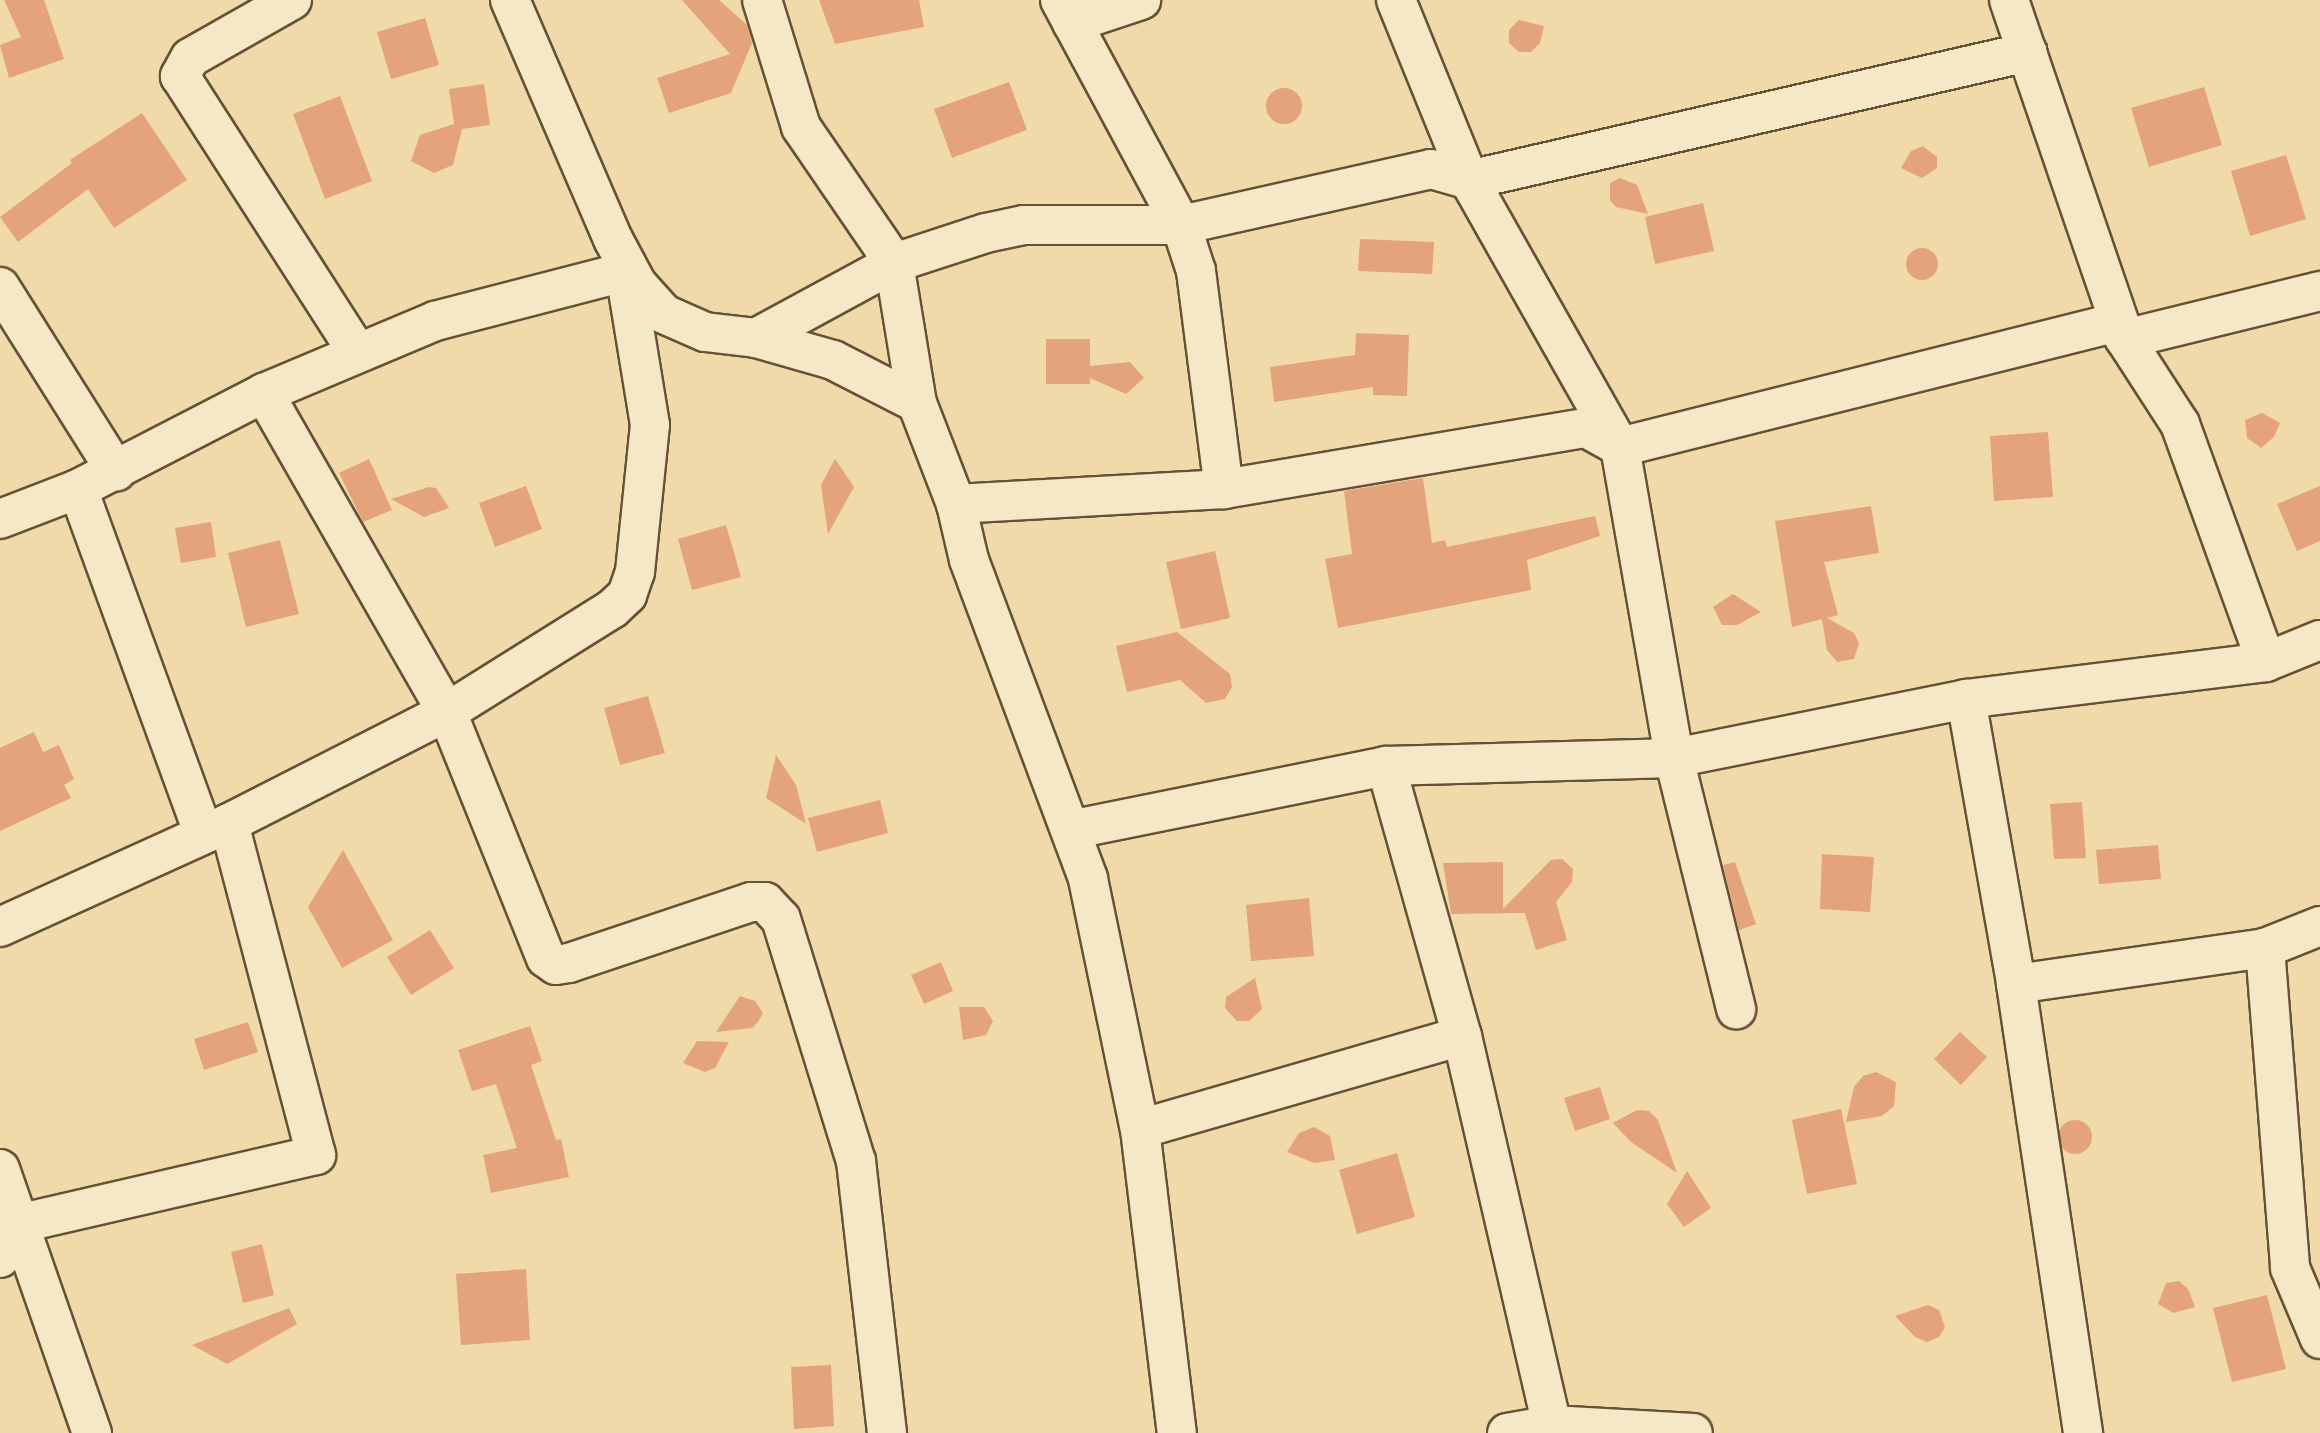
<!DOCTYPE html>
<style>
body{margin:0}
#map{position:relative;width:2320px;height:1433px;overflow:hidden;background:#f1daa9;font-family:Alegreya,serif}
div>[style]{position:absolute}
.building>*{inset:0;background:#e4a37b}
.round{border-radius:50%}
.roads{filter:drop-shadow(2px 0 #655236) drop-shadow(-2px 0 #655236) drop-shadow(0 2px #655236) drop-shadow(0 -2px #655236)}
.minor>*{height:38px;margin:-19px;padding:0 19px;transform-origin:19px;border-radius:19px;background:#f6e7c7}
span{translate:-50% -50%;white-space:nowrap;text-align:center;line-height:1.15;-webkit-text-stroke:5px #f6e7c7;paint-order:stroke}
</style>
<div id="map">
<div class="building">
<div style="clip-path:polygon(4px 0,44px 0,64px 59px,9px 78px,0 45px,21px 37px)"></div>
<div style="clip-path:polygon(682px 0,719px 0,747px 25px,752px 43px,731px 93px,669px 113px,657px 78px,730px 54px)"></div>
<div style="clip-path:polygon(819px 0,919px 0,924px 27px,835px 44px)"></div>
<div style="clip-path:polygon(425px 18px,439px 65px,391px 79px,377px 32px)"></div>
<div style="clip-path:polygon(1519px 20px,1544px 26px,1540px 43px,1531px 52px,1519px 52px,1509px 43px,1509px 30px)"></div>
<div style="clip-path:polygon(1009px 82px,1027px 130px,952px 158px,934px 109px)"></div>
<div style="clip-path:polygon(484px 84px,490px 125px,462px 129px,453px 165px,434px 173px,411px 161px,420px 135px,454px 124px,449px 89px)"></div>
<div style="clip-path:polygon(2204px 87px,2222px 145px,2149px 167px,2131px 108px)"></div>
<div class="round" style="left:1266px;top:88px;width:36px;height:36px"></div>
<div style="clip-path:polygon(340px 96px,372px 181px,325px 199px,293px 114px)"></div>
<div style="clip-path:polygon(142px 113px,187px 180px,114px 228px,88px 189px,18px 242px,0 217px,72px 163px,70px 160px)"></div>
<div style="clip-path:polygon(1923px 146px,1937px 157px,1937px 168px,1922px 178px,1901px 168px,1911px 151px)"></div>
<div style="clip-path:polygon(2286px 155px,2306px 219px,2250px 236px,2231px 171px)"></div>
<div style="clip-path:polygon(1620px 178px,1637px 185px,1648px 214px,1616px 207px,1610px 200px,1610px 183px)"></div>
<div style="clip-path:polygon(1703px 203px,1714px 251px,1655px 264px,1645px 217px)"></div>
<div style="clip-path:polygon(1360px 239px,1434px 242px,1432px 274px,1358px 271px)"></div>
<div class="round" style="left:1906px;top:248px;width:32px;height:32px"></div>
<div style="clip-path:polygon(1356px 333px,1409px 335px,1407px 396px,1373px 395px,1373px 387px,1274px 402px,1270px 367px,1355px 355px)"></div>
<div style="clip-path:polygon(1046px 339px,1090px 339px,1090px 366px,1130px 362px,1144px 378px,1126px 394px,1090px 378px,1090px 384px,1046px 384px)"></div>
<div style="clip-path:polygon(2262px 413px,2280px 423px,2274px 437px,2261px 448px,2247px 438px,2245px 420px)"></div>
<div style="clip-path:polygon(2048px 432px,2053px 497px,1994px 501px,1990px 436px)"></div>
<div style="clip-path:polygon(369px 459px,392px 510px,363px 522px,339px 473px)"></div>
<div style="clip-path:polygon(835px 459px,854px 487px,828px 534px,821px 485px)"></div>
<div style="clip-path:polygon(1423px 478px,1432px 543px,1445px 540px,1447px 547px,1595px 516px,1600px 536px,1527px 560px,1531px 590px,1338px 628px,1325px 559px,1352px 554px,1344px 491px)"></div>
<div style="clip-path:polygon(526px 486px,542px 529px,495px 547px,479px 503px)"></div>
<div style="clip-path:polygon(2320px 486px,2320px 541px,2297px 551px,2277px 504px)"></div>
<div style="clip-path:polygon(429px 487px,436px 488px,449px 508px,424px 517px,391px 499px)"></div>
<div style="clip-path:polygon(1871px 506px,1879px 553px,1824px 562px,1838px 615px,1827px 618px,1854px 633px,1859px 643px,1854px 659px,1837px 662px,1827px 650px,1822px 619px,1792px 627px,1775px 521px)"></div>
<div style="clip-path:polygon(211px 522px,216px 557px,181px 563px,175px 528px)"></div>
<div style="clip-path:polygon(726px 525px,741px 577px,692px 590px,678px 539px)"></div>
<div style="clip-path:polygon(280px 540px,299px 614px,246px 627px,228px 553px)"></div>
<div style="clip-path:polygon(1215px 551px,1230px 618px,1181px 629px,1166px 562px)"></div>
<div style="clip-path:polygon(1733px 594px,1761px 612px,1737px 625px,1722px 625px,1713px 607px)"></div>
<div style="clip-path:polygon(1177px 632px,1230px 674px,1232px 687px,1225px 699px,1206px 703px,1180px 680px,1127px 692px,1116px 646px)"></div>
<div style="clip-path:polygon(648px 696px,665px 753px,620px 765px,604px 708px)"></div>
<div style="clip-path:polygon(34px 732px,43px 752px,59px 745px,74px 779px,64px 785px,71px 798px,0 831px,0 748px)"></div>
<div style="clip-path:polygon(776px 755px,796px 785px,806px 824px,766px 798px)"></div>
<div style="clip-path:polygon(880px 800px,888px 833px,817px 852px,808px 818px)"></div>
<div style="clip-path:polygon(2082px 802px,2086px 858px,2054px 859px,2050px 804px)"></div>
<div style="clip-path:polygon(2158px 845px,2161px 879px,2099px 884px,2096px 850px)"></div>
<div style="clip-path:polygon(343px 850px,393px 940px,342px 968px,308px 907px)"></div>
<div style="clip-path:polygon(1822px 854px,1874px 857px,1870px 912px,1820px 909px)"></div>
<div style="clip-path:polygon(1562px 859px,1573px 869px,1572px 882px,1556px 902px,1567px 940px,1536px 950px,1525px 913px,1451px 914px,1443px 863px,1503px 862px,1503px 909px,1551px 860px)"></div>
<div style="clip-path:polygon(1735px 862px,1756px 924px,1739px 930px,1723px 865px)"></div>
<div style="clip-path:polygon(1309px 898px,1314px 956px,1251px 961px,1246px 905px)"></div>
<div style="clip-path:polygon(430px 930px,454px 968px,411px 995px,387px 957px)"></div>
<div style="clip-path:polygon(941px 962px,953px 991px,924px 1004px,911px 975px)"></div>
<div style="clip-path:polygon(1255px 978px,1262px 1009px,1249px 1021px,1237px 1021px,1225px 1008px,1226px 997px)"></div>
<div style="clip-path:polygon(740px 996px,755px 1001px,763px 1013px,758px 1022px,752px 1028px,716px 1032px)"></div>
<div style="clip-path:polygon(959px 1007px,984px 1007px,993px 1021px,986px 1035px,963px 1040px)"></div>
<div style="clip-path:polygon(248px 1022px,258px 1052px,204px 1070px,194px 1039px)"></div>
<div style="clip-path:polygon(530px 1026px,542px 1061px,531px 1065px,556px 1140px,561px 1139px,569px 1177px,491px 1193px,483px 1155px,517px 1148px,496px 1084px,472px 1091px,458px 1050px)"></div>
<div style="clip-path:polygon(1960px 1032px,1987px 1057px,1961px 1085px,1934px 1059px)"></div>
<div style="clip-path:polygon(697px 1041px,729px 1042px,715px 1068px,705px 1072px,683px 1063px)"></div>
<div style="clip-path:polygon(1876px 1072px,1896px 1082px,1894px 1106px,1882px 1116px,1846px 1122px,1854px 1087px,1863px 1076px)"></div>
<div style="clip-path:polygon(1600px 1087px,1610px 1119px,1575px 1131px,1564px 1098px)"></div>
<div style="clip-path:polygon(1841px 1109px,1857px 1184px,1807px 1194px,1792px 1120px)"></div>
<div style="clip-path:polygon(1637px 1110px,1649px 1111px,1658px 1120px,1677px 1173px,1631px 1142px,1613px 1123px)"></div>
<div class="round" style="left:2058px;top:1120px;width:34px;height:34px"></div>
<div style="clip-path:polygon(1314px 1127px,1330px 1136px,1335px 1160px,1314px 1163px,1287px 1152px,1299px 1133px)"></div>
<div style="clip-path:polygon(1397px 1153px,1415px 1217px,1357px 1234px,1339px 1170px)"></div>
<div style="clip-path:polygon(1687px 1171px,1711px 1208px,1684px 1227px,1667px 1204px)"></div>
<div style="clip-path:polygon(262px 1244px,274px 1295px,243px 1303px,231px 1252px)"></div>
<div style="clip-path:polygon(526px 1269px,530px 1340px,461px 1345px,456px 1274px)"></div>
<div style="clip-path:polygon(2179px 1281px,2188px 1289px,2195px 1307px,2173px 1313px,2158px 1304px,2166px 1283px)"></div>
<div style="clip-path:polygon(2267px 1295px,2286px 1369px,2232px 1382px,2213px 1308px)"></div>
<div style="clip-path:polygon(1928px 1305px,1939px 1310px,1945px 1327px,1939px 1337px,1927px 1342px,1915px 1337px,1895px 1316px)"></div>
<div style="clip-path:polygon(289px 1308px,297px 1324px,227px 1364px,192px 1345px)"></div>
<div style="clip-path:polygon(831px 1365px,834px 1426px,794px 1429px,791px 1367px)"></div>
</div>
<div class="roads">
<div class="minor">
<div style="left:292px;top:0;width:117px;rotate:150.4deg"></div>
<div style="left:190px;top:58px;width:21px;rotate:119deg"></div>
<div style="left:180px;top:76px;width:328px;rotate:57.3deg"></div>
<div style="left:510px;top:0;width:260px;rotate:66.7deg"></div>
<div style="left:613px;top:239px;width:51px;rotate:61.9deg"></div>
<div style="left:637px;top:284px;width:40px;rotate:48deg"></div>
<div style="left:664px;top:314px;width:45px;rotate:23.7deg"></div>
<div style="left:705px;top:332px;width:51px;rotate:6.7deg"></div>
<div style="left:756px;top:338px;width:80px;rotate:15.9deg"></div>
<div style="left:833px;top:360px;width:94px;rotate:27.1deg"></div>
<div style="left:917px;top:403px;width:108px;rotate:68.9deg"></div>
<div style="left:956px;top:504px;width:57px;rotate:76.9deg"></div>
<div style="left:969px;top:560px;width:340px;rotate:69.5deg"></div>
<div style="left:1088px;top:879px;width:255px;rotate:78.3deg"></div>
<div style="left:1140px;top:1129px;width:306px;rotate:83.1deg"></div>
<div style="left:762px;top:0;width:133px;rotate:72.9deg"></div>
<div style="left:801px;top:127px;width:165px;rotate:55.6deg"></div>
<div style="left:894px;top:263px;width:142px;rotate:80.7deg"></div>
<div style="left:1060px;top:0;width:255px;rotate:61.7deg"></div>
<div style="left:1181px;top:225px;width:48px;rotate:71.9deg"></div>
<div style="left:1196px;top:271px;width:220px;rotate:82.7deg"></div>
<div style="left:1396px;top:0;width:194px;rotate:67.9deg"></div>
<div style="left:1469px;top:180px;width:307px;rotate:60.5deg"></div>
<div style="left:1620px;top:447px;width:316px;rotate:80.1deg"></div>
<div style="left:1674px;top:758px;width:259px;rotate:76.1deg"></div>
<div style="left:2009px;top:0;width:358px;rotate:71.1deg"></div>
<div style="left:2125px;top:339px;width:101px;rotate:57.1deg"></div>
<div style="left:2180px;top:424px;width:253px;rotate:70.1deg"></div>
<div style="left:1072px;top:23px;width:73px;rotate:-18.4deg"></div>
<div style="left:0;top:287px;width:218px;rotate:57.8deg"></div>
<div style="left:756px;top:338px;width:157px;rotate:-28.5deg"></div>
<div style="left:894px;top:263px;width:97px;rotate:-18.1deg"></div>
<div style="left:986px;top:233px;width:39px;rotate:-12deg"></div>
<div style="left:1024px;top:225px;width:157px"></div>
<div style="left:1181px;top:225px;width:256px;rotate:-12.6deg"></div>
<div style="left:1431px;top:169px;width:40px;rotate:16deg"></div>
<div style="left:1469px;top:180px;width:573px;rotate:-12.9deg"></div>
<div style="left:264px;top:393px;width:368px;rotate:60.2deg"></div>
<div style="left:447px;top:712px;width:265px;rotate:68.1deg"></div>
<div style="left:546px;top:958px;width:12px;rotate:35deg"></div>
<div style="left:556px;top:965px;width:13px;rotate:-9deg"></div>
<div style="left:569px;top:963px;width:192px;rotate:-18.5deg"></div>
<div style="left:751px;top:902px;width:14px"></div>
<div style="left:765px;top:902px;width:23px;rotate:47deg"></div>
<div style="left:781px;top:919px;width:253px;rotate:72.8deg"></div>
<div style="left:856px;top:1161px;width:274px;rotate:83.5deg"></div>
<div style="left:78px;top:489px;width:366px;rotate:70deg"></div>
<div style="left:956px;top:504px;width:268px;rotate:-3.2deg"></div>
<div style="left:1224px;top:489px;width:367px;rotate:-9.6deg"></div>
<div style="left:1586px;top:428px;width:39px;rotate:29deg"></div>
<div style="left:1620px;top:447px;width:509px;rotate:-14.09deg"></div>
<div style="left:2114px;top:323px;width:19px;rotate:55deg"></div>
<div style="left:2125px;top:339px;width:201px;rotate:-13.8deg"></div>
<div style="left:0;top:519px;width:84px;rotate:-21deg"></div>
<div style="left:78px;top:489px;width:209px;rotate:-27.3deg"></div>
<div style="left:264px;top:393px;width:186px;rotate:-22.8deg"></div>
<div style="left:435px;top:321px;width:196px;rotate:-14.5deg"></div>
<div style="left:625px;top:272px;width:17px;rotate:45deg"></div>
<div style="left:1966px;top:699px;width:289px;rotate:80deg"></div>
<div style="left:2016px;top:984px;width:454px;rotate:81.5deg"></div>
<div style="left:1386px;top:766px;width:280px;rotate:74.3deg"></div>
<div style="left:1462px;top:1036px;width:399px;rotate:77deg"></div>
<div style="left:1074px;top:829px;width:318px;rotate:-11.4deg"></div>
<div style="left:1386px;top:766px;width:288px;rotate:-1.6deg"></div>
<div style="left:1674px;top:758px;width:298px;rotate:-11.4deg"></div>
<div style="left:1966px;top:699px;width:302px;rotate:-7deg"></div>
<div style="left:2266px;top:662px;width:58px;rotate:-22.2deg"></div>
<div style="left:0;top:927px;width:252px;rotate:-24.4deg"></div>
<div style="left:229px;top:823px;width:245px;rotate:-27deg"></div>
<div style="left:447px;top:712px;width:195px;rotate:-32deg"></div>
<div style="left:612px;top:609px;width:21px;rotate:-43deg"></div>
<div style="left:627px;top:595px;width:24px;rotate:-71deg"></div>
<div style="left:635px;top:572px;width:148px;rotate:-84.2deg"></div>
<div style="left:650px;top:425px;width:155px;rotate:-99.3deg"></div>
<div style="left:2265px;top:948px;width:321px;rotate:85.5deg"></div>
<div style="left:2290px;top:1268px;width:77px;rotate:67.1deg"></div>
<div style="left:2016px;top:984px;width:252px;rotate:-8.2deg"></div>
<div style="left:2265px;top:948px;width:59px;rotate:-21.8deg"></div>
<div style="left:1140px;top:1129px;width:335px;rotate:-16.1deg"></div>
<div style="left:0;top:1169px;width:280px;rotate:70.8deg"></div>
<div style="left:0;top:1258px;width:38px;rotate:-63deg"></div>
<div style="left:17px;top:1224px;width:307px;rotate:-13deg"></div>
<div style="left:316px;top:1155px;width:343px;rotate:-104.7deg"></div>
<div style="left:1507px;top:1433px;width:46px;rotate:-10.1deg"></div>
<div style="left:1552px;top:1425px;width:141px;rotate:3.2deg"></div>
</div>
</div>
</div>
